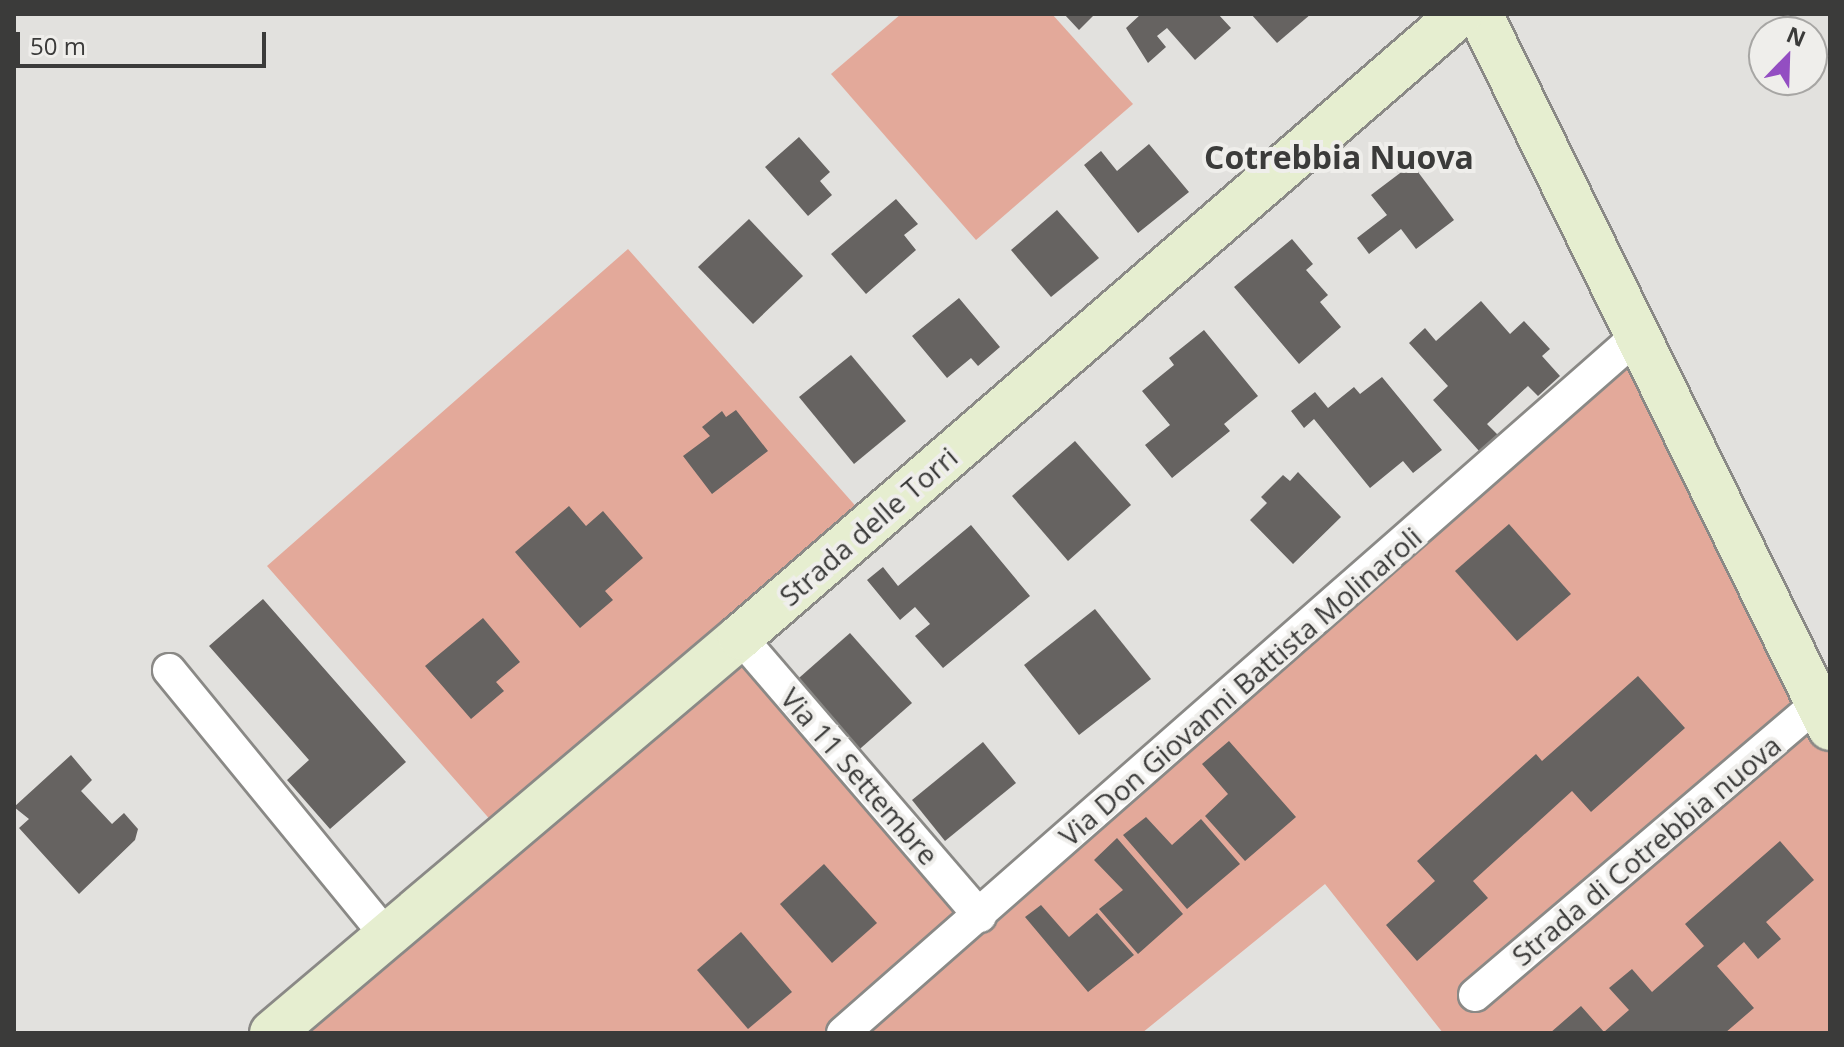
<!DOCTYPE html>
<style>
body{margin:0}
#map{position:relative;width:1844px;height:1047px;overflow:hidden;background:#e2e1de;font-family:"Open Sans",sans-serif}
div>[style]{position:absolute}
.green>*{inset:0;background:#e3a99a}
.building>*{inset:0;background:#666361}
.roads{filter:drop-shadow(2px 0 #8a8986) drop-shadow(-2px 0 #8a8986) drop-shadow(0 2px #8a8986) drop-shadow(0 -2px #8a8986)}
.street>*{height:32px;margin:-16px;padding:0 16px;transform-origin:16px;border-radius:16px;background:#fff}
.secondary>*{height:44px;margin:-22px;padding:0 22px;transform-origin:22px;border-radius:22px;background:#e6eed0}
span{translate:-50% -50%;white-space:nowrap;text-align:center;line-height:1.15;-webkit-text-stroke:8px #efeeeb;paint-order:stroke}
.street-label{font-size:28px;color:#3b3b3a}
.quarter-label{font-size:32px;color:#3b3b3a;font-weight:700}
.frame{position:absolute;inset:0;border:16px solid #3b3b3a;pointer-events:none}
.north{position:absolute;left:1748px;top:16px;width:80px;height:80px;box-sizing:border-box;background:#efeeeb;border:2px solid #a7a6a4;border-radius:50%;rotate:23deg;font-size:22px;font-weight:700;line-height:32px;text-align:center;color:#3b3b3a}
.north::after{content:'';display:block;margin:auto;width:28px;height:36px;background:#934ec2;clip-path:polygon(50% 0,100% 100%,50% 72%,0 100%)}
.scale{position:absolute;left:16px;top:32px;width:250px;height:36px;box-sizing:border-box;border:4px solid #3b3b3a;border-top:0;padding-left:10px;font-size:24px;line-height:28px;white-space:nowrap;color:#3b3b3a;-webkit-text-stroke:6px #efeeeb;paint-order:stroke}
</style>
<div id="map">
<div class="green">
<div style="clip-path:polygon(901px 14px,1052px 14px,1133px 104px,976px 240px,831px 74px)"></div>
<div style="clip-path:polygon(628px 249px,868px 520px,724px 637px,980px 916px,984px 934px,1627px 366px,1696px 510px,1830px 756px,1830px 1033px,1443px 1033px,1325px 884px,1142px 1033px,268px 1033px,501px 832px,267px 566px)"></div>
</div>
<div class="building">
<div style="clip-path:polygon(1064px 14px,1095px 14px,1079px 30px)"></div>
<div style="clip-path:polygon(1141px 14px,1218px 14px,1231px 28px,1195px 60px,1167px 28px,1157px 36px,1166px 47px,1148px 63px,1126px 28px)"></div>
<div style="clip-path:polygon(1251px 14px,1311px 14px,1277px 43px)"></div>
<div style="clip-path:polygon(799px 137px,830px 172px,820px 181px,832px 195px,808px 216px,765px 167px)"></div>
<div style="clip-path:polygon(1149px 144px,1189px 192px,1138px 233px,1084px 165px,1101px 151px,1117px 171px)"></div>
<div style="clip-path:polygon(1412px 164px,1454px 220px,1416px 249px,1401px 229px,1369px 254px,1357px 238px,1387px 215px,1371px 195px)"></div>
<div style="clip-path:polygon(896px 199px,918px 224px,904px 235px,916px 250px,866px 294px,831px 254px)"></div>
<div style="clip-path:polygon(1057px 210px,1099px 258px,1051px 297px,1011px 250px)"></div>
<div style="clip-path:polygon(749px 219px,803px 276px,753px 324px,698px 267px)"></div>
<div style="clip-path:polygon(1292px 239px,1313px 264px,1306px 270px,1328px 295px,1320px 302px,1341px 327px,1299px 364px,1234px 287px)"></div>
<div style="clip-path:polygon(959px 298px,1000px 347px,978px 366px,971px 358px,947px 378px,912px 336px)"></div>
<div style="clip-path:polygon(1481px 301px,1510px 334px,1524px 321px,1550px 349px,1542px 356px,1560px 376px,1538px 396px,1528px 386px,1487px 424px,1498px 435px,1480px 452px,1433px 400px,1448px 386px,1409px 343px,1425px 328px,1436px 341px)"></div>
<div style="clip-path:polygon(1204px 330px,1258px 396px,1224px 424px,1230px 431px,1172px 478px,1145px 445px,1170px 425px,1142px 391px,1174px 365px,1169px 358px)"></div>
<div style="clip-path:polygon(851px 355px,906px 421px,854px 464px,799px 397px)"></div>
<div style="clip-path:polygon(1382px 377px,1442px 450px,1413px 473px,1403px 461px,1370px 488px,1314px 419px,1304px 428px,1291px 411px,1315px 392px,1328px 408px,1354px 387px,1360px 394px)"></div>
<div style="clip-path:polygon(736px 410px,768px 451px,712px 494px,683px 456px,710px 436px,702px 427px,722px 411px,726px 417px)"></div>
<div style="clip-path:polygon(1075px 441px,1131px 505px,1068px 561px,1012px 496px)"></div>
<div style="clip-path:polygon(1298px 472px,1341px 517px,1293px 564px,1250px 520px,1267px 503px,1261px 497px,1283px 475px,1290px 481px)"></div>
<div style="clip-path:polygon(569px 506px,586px 526px,603px 511px,643px 558px,605px 591px,613px 600px,580px 628px,515px 552px)"></div>
<div style="clip-path:polygon(1509px 524px,1571px 594px,1517px 641px,1455px 571px)"></div>
<div style="clip-path:polygon(971px 525px,1030px 596px,943px 668px,915px 636px,930px 624px,915px 607px,900px 620px,867px 580px,883px 567px,898px 586px)"></div>
<div style="clip-path:polygon(263px 599px,406px 762px,330px 829px,287px 780px,309px 760px,209px 646px)"></div>
<div style="clip-path:polygon(1095px 609px,1151px 679px,1079px 735px,1024px 665px)"></div>
<div style="clip-path:polygon(483px 618px,520px 662px,496px 682px,504px 691px,471px 719px,425px 666px)"></div>
<div style="clip-path:polygon(850px 633px,912px 703px,853px 755px,791px 685px)"></div>
<div style="clip-path:polygon(1638px 676px,1685px 728px,1591px 812px,1572px 791px,1473px 881px,1488px 898px,1417px 961px,1386px 925px,1435px 881px,1417px 861px,1536px 754px,1542px 761px)"></div>
<div style="clip-path:polygon(1229px 741px,1296px 817px,1245px 861px,1205px 816px,1228px 794px,1202px 764px)"></div>
<div style="clip-path:polygon(983px 742px,1016px 783px,945px 841px,912px 800px)"></div>
<div style="clip-path:polygon(71px 755px,92px 780px,81px 791px,112px 824px,124px 813px,138px 829px,135px 840px,79px 894px,19px 828px,29px 819px,14px 807px)"></div>
<div style="clip-path:polygon(1146px 817px,1172px 845px,1201px 819px,1240px 864px,1187px 909px,1123px 835px)"></div>
<div style="clip-path:polygon(1117px 838px,1183px 914px,1138px 954px,1099px 909px,1123px 890px,1094px 860px)"></div>
<div style="clip-path:polygon(1780px 841px,1814px 880px,1766px 922px,1781px 939px,1758px 959px,1744px 942px,1717px 966px,1754px 1008px,1725px 1033px,1550px 1033px,1581px 1006px,1604px 1032px,1629px 1010px,1609px 988px,1632px 969px,1652px 992px,1704px 946px,1685px 924px)"></div>
<div style="clip-path:polygon(824px 864px,877px 923px,832px 963px,780px 904px)"></div>
<div style="clip-path:polygon(1041px 905px,1069px 937px,1097px 913px,1134px 955px,1088px 992px,1025px 917px)"></div>
<div style="clip-path:polygon(741px 932px,792px 992px,748px 1029px,697px 970px)"></div>
</div>
<div class="roads">
<div class="street">
<div style="left:740px;top:637px;width:368px;rotate:49.3deg"></div>
<div style="left:169px;top:670px;width:343px;rotate:50.7deg"></div>
<div style="left:1475px;top:995px;width:448px;rotate:-40.4deg"></div>
<div style="left:843px;top:1033px;width:1055px;rotate:-41.27deg"></div>
</div>
<div class="secondary">
<div style="left:1480px;top:14px;width:795px;rotate:63.89deg"></div>
<div style="left:272px;top:1033px;width:613px;rotate:-40.24deg"></div>
<div style="left:740px;top:637px;width:952px;rotate:-40.87deg"></div>
</div>
</div>
<div class="street-label">
<span style="left:868px;top:526px;rotate:-41deg">Strada delle Torri</span>
<span style="left:1240px;top:686px;rotate:-41deg">Via Don Giovanni Battista Molinaroli</span>
<span style="left:860px;top:776px;rotate:49deg">Via 11 Settembre</span>
<span style="left:1646px;top:850px;rotate:-40deg">Strada di Cotrebbia nuova</span>
</div>
<div class="quarter-label">
<span style="left:1339px;top:157px">Cotrebbia Nuova</span>
</div>
<div class="frame"></div>
<div class="north">N</div>
<div class="scale">50 m</div>
</div>
